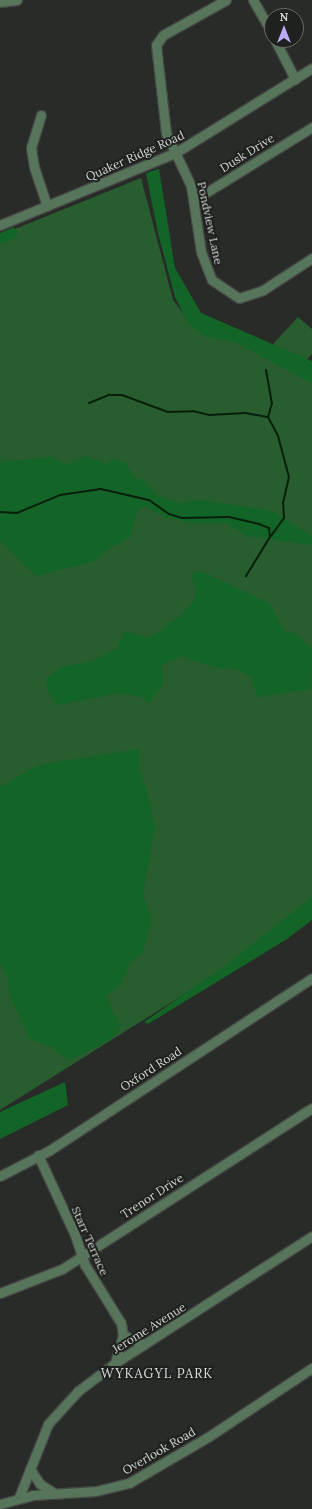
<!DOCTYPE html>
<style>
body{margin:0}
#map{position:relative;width:312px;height:1509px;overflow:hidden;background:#282b28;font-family:Lora,serif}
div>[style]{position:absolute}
.green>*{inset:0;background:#275d2f}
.forest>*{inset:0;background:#126526}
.stream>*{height:2px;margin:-1px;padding:0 1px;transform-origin:1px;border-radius:1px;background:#08200b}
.roads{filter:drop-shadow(1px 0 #444744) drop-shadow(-1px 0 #444744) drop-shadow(0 1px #444744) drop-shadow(0 -1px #444744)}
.minor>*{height:9px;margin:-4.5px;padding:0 4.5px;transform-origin:4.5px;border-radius:4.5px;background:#57755a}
span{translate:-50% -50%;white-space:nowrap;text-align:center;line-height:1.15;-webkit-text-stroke:4px #1f211f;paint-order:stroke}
.street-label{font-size:12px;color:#d5d7d5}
.neighbourhood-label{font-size:13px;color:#dbdedc;letter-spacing:1px}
.north{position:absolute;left:264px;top:8px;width:40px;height:40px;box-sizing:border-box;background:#1f211f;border:1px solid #686a68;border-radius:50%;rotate:0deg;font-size:11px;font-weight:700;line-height:16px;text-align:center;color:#d5d7d5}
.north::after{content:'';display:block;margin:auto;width:14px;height:18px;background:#bea9f4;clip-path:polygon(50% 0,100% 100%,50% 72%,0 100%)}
</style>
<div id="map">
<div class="green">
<div style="clip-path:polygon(141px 178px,173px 300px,186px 317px,312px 375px,312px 914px,0 1110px,0 235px)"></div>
<div style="clip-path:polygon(298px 317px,312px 329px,312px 354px,300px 366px,273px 344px)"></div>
</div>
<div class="forest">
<div style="clip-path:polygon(159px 169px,175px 268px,201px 313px,312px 361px,312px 383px,233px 341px,206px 337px,188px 323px,175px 297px,158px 233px,146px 173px)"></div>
<div style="clip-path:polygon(14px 227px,18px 236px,0 244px,0 233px)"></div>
<div style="clip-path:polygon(85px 456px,107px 464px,113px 459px,125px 462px,136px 480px,143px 479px,156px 495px,179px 503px,201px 500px,272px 511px,312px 536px,312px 545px,247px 536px,225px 523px,190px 523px,164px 516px,144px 506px,136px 512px,130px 537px,105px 551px,95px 561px,36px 576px,0 541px,0 462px,52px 457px,67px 465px)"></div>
<div style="clip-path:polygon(194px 571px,205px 573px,269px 603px,284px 631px,296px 633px,312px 649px,311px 689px,257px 697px,251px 677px,237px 669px,216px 668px,181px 656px,162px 665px,163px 683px,149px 704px,142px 697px,119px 693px,57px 705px,48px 691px,46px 679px,61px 667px,90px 662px,117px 648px,125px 631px,149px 638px,179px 617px,194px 601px,197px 590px,192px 579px)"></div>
<div style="clip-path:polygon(139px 749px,139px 770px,146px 788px,155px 827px,143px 894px,151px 920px,143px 952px,130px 963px,119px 987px,105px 995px,120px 1026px,118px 1032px,108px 1041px,69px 1060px,51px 1047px,30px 1039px,9px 993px,8px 978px,0 963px,0 787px,38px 765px)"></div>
<div style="clip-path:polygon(312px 897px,312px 920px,287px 939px,148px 1024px,144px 1022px,222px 968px)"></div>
<div style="clip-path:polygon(65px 1082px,68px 1105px,0 1139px,0 1112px)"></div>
</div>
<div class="stream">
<div style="left:266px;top:370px;width:34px;rotate:80deg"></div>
<div style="left:272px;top:403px;width:15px;rotate:106deg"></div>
<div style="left:89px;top:403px;width:22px;rotate:-22deg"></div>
<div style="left:109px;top:395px;width:13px"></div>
<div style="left:122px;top:395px;width:49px;rotate:20.3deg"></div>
<div style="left:168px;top:412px;width:25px;rotate:-2deg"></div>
<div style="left:193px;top:411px;width:16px;rotate:14deg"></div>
<div style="left:209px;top:415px;width:36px;rotate:-3deg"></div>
<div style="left:245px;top:413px;width:23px;rotate:10deg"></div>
<div style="left:268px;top:417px;width:21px;rotate:62deg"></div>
<div style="left:278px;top:436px;width:42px;rotate:75deg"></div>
<div style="left:289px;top:477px;width:26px;rotate:103deg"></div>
<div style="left:283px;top:502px;width:16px;rotate:86deg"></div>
<div style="left:284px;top:518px;width:22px;rotate:126deg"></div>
<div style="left:0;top:512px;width:17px;rotate:3deg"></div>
<div style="left:17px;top:513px;width:47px;rotate:-22.7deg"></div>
<div style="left:60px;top:495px;width:41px;rotate:-8.3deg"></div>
<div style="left:101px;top:489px;width:49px;rotate:12.9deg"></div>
<div style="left:149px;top:500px;width:24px;rotate:35deg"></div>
<div style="left:169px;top:514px;width:14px;rotate:17deg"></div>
<div style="left:182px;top:518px;width:47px;rotate:-1.2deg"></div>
<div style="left:229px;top:517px;width:31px;rotate:13deg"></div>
<div style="left:259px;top:524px;width:11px;rotate:22deg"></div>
<div style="left:269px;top:528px;width:9px;rotate:84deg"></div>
<div style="left:270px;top:537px;width:46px;rotate:121.6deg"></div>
</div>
<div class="roads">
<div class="minor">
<div style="left:226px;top:0;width:72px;rotate:150.9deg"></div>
<div style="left:163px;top:35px;width:12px;rotate:125deg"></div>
<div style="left:156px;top:45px;width:89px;rotate:83.5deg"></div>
<div style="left:166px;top:133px;width:59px;rotate:64.7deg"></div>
<div style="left:191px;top:186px;width:67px;rotate:81.4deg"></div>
<div style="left:201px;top:252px;width:30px;rotate:69deg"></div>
<div style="left:212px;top:280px;width:32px;rotate:34deg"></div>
<div style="left:239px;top:298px;width:25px;rotate:-18deg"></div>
<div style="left:263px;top:290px;width:59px;rotate:-33.1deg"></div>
<div style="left:253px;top:0;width:38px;rotate:60deg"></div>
<div style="left:0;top:2px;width:17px;rotate:-7deg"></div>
<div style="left:275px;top:40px;width:44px;rotate:62.9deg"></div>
<div style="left:41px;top:115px;width:34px;rotate:107deg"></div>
<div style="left:31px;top:148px;width:19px;rotate:81deg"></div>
<div style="left:34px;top:167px;width:41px;rotate:71.6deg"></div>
<div style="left:194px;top:200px;width:139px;rotate:-31.7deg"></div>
<div style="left:0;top:225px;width:189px;rotate:-22.4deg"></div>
<div style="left:175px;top:153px;width:161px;rotate:-31.8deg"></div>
<div style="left:38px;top:1155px;width:88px;rotate:65.2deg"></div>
<div style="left:75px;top:1235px;width:32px;rotate:72deg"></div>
<div style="left:85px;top:1265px;width:68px;rotate:58.2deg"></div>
<div style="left:121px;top:1323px;width:12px;rotate:81deg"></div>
<div style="left:123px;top:1335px;width:29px;rotate:106deg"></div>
<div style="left:0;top:1176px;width:56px;rotate:-27.5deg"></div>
<div style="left:50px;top:1150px;width:313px;rotate:-33.3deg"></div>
<div style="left:0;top:1293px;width:66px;rotate:-21.2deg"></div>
<div style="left:62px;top:1269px;width:297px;rotate:-32.8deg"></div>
<div style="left:123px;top:1335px;width:23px;rotate:25deg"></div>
<div style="left:30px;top:1469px;width:18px;rotate:56deg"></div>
<div style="left:40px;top:1484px;width:15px;rotate:32deg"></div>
<div style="left:19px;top:1497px;width:79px;rotate:-68.3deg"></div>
<div style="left:48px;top:1424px;width:45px;rotate:-47.7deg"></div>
<div style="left:78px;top:1391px;width:46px;rotate:-37.1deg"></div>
<div style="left:115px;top:1363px;width:234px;rotate:-32.8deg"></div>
<div style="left:0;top:1504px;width:35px;rotate:-15deg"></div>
<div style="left:34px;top:1495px;width:62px;rotate:-3.7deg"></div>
<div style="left:96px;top:1491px;width:34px;rotate:-14deg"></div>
<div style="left:129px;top:1483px;width:91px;rotate:-30.2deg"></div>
<div style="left:208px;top:1437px;width:125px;rotate:-33.6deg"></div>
</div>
</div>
<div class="street-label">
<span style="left:247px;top:153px;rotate:-32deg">Dusk Drive</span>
<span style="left:135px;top:156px;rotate:-24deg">Quaker Ridge Road</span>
<span style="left:210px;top:223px;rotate:78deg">Pondview Lane</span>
<span style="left:151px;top:1069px;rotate:-33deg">Oxford Road</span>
<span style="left:152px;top:1196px;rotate:-33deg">Trenor Drive</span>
<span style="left:90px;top:1241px;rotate:66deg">Starr Terrace</span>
<span style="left:149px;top:1328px;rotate:-32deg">Jerome Avenue</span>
<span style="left:159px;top:1451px;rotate:-30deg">Overlook Road</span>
</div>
<div class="neighbourhood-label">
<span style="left:157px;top:1374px">WYKAGYL PARK</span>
</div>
<div class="north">N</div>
</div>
